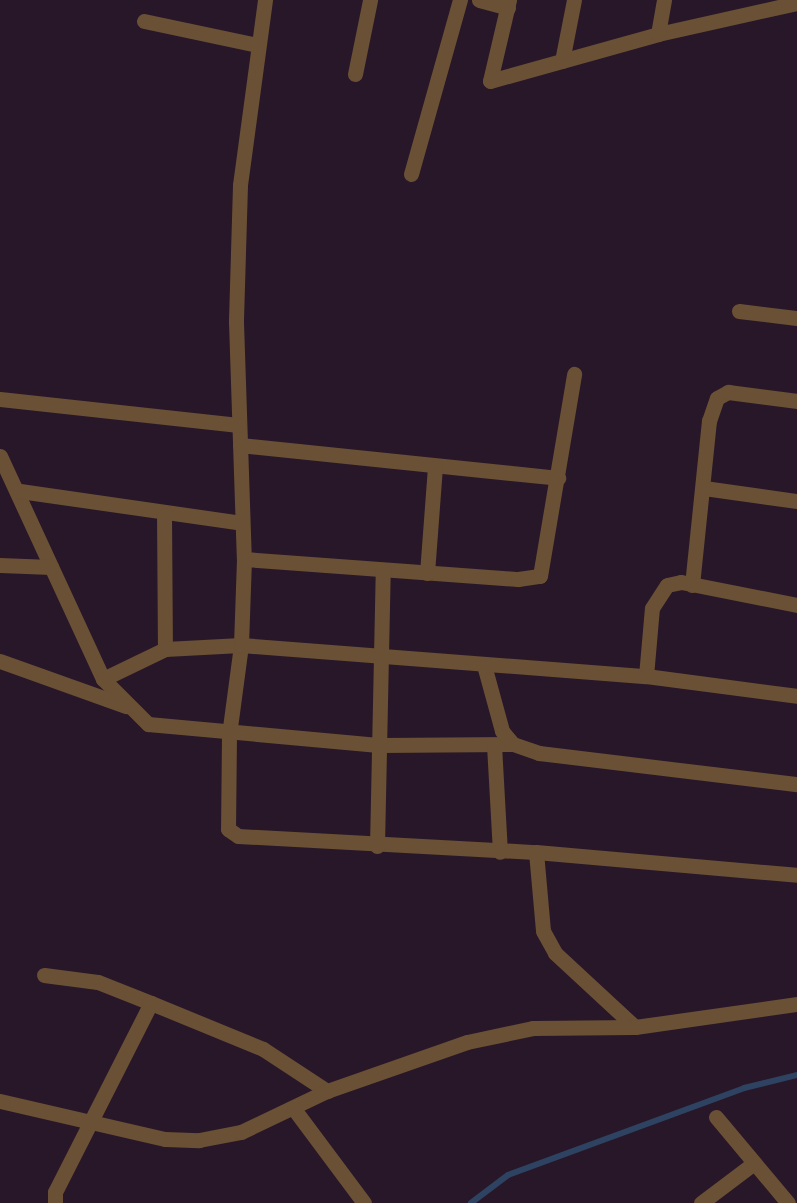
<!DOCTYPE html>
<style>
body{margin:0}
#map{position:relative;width:797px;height:1203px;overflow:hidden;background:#271728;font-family:"Space Grotesk",sans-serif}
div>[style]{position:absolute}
.stream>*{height:6px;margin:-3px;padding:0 3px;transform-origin:3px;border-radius:3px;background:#2e4361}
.minor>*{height:15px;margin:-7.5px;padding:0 7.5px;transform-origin:7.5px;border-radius:7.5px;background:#6a5035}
span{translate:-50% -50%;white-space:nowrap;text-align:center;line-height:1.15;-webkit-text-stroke:6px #271728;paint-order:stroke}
</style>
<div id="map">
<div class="stream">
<div style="left:471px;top:1203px;width:46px;rotate:-37.1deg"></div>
<div style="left:508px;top:1175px;width:252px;rotate:-20.2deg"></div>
<div style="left:744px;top:1088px;width:55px;rotate:-13.8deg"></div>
</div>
<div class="minor">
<div style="left:265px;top:0;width:187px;rotate:97.7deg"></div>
<div style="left:240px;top:185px;width:137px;rotate:91.7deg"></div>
<div style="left:236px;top:322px;width:237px;rotate:88.1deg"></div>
<div style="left:244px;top:559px;width:86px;rotate:92deg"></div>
<div style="left:241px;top:645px;width:91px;rotate:97.6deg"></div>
<div style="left:229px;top:735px;width:94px;rotate:90.6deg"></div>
<div style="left:228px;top:829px;width:12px;rotate:35deg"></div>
<div style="left:238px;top:836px;width:298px;rotate:3.1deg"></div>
<div style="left:536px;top:852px;width:262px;rotate:5deg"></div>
<div style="left:479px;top:0;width:30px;rotate:15deg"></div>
<div style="left:509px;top:0;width:83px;rotate:103.2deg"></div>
<div style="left:490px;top:81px;width:174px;rotate:-15.6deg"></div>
<div style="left:658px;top:34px;width:142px;rotate:-12.6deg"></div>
<div style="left:144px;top:21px;width:116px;rotate:12deg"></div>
<div style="left:658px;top:34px;width:35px;rotate:-80deg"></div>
<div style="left:562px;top:61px;width:62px;rotate:-78.9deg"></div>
<div style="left:355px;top:74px;width:76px;rotate:-78.5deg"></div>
<div style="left:411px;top:174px;width:181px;rotate:-74.3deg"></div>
<div style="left:739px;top:311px;width:58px;rotate:6.9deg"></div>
<div style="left:0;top:399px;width:240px;rotate:6.2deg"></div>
<div style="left:240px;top:445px;width:320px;rotate:5.9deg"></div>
<div style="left:0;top:456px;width:246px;rotate:65.2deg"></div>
<div style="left:103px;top:679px;width:64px;rotate:45deg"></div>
<div style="left:148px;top:724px;width:234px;rotate:5.2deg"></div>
<div style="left:381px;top:745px;width:132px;rotate:-0.4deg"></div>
<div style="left:704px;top:488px;width:94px;rotate:8deg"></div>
<div style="left:20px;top:491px;width:224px;rotate:8.2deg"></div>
<div style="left:164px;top:512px;width:137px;rotate:89.6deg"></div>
<div style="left:244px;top:559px;width:275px;rotate:4.2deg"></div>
<div style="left:518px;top:579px;width:22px;rotate:-8deg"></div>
<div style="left:540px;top:576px;width:205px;rotate:-80.4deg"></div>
<div style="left:0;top:565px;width:51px;rotate:2.2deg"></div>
<div style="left:427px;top:573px;width:107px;rotate:-85.7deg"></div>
<div style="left:692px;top:585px;width:165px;rotate:-84.1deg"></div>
<div style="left:709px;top:421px;width:24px;rotate:-71deg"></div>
<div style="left:717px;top:398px;width:13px;rotate:-29deg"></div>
<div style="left:728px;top:392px;width:70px;rotate:7.4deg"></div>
<div style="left:0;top:661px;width:134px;rotate:19.7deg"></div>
<div style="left:484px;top:665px;width:68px;rotate:74.7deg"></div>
<div style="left:502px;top:731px;width:17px;rotate:50deg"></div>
<div style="left:513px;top:744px;width:28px;rotate:19deg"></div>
<div style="left:539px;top:753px;width:260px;rotate:6.9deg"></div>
<div style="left:646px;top:676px;width:68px;rotate:-85deg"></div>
<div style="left:652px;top:608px;width:27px;rotate:-57deg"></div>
<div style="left:667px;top:585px;width:14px;rotate:-12deg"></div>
<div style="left:681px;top:582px;width:118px;rotate:11.2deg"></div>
<div style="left:103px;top:679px;width:69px;rotate:-25.8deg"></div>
<div style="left:165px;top:649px;width:76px;rotate:-3deg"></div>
<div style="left:241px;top:645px;width:406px;rotate:4.4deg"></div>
<div style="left:646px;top:676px;width:152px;rotate:7.5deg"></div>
<div style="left:494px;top:745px;width:107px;rotate:86.8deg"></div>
<div style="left:377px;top:846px;width:276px;rotate:-88.8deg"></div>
<div style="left:536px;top:852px;width:79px;rotate:84.9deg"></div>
<div style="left:543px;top:931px;width:25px;rotate:61deg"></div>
<div style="left:555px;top:953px;width:109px;rotate:42.8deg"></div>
<div style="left:44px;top:975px;width:54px;rotate:7.4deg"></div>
<div style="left:98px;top:982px;width:57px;rotate:21.6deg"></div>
<div style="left:151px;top:1003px;width:121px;rotate:22.3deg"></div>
<div style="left:263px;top:1049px;width:77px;rotate:33.3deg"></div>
<div style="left:0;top:1101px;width:169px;rotate:13deg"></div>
<div style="left:165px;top:1139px;width:34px;rotate:2deg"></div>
<div style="left:199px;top:1140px;width:43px;rotate:-10.8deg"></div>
<div style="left:241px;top:1132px;width:95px;rotate:-25.5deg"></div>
<div style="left:327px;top:1091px;width:148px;rotate:-19.3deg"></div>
<div style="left:467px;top:1042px;width:67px;rotate:-12deg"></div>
<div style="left:533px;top:1028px;width:102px;rotate:-0.6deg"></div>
<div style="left:635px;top:1027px;width:164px;rotate:-8.1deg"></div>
<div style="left:294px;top:1109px;width:117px;rotate:53.3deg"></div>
<div style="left:716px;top:1117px;width:112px;rotate:50.1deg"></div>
<div style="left:55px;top:1203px;width:11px;rotate:-90deg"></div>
<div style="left:55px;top:1192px;width:212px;rotate:-63.1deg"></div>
<div style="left:701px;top:1203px;width:66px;rotate:-37deg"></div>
</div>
</div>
